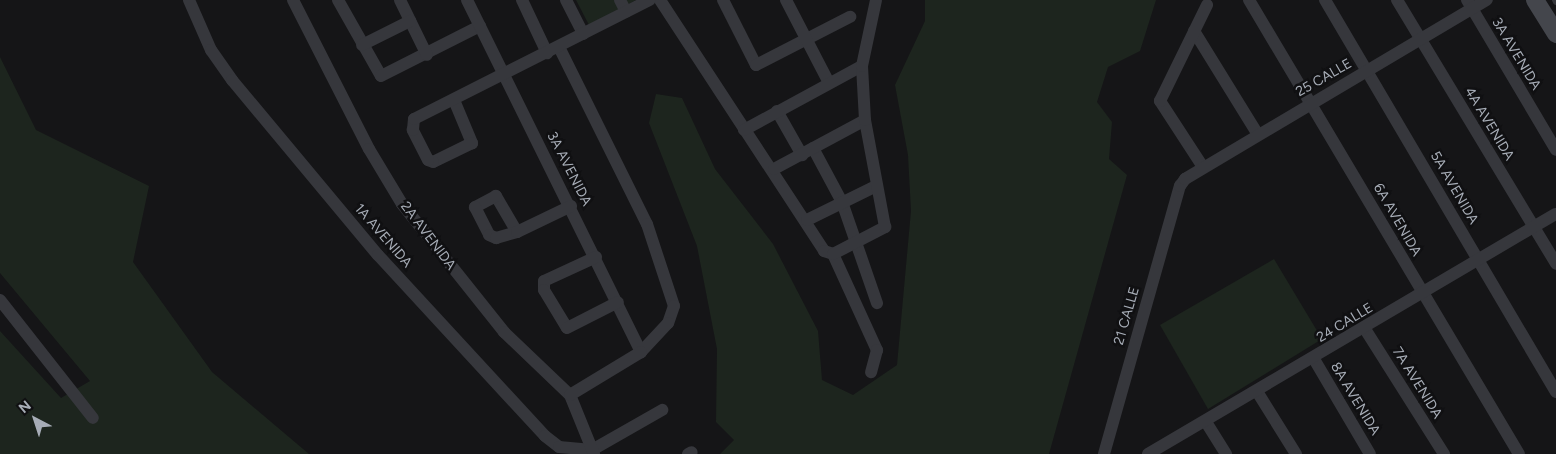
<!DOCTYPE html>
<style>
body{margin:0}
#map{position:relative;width:1556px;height:454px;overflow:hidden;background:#151517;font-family:Figtree,sans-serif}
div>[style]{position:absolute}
.green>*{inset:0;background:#1d251e}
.lane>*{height:6px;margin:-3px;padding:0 3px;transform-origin:3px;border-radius:3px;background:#36373c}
.street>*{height:12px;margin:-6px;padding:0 6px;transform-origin:6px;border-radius:6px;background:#36373c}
.secondary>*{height:18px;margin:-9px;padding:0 9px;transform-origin:9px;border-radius:9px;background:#44464c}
span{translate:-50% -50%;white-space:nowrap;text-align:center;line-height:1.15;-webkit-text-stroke:5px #101012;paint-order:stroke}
.street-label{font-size:14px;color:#a7adb7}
.north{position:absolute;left:10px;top:394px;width:50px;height:50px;-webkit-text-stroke:4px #101012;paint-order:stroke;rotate:320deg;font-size:14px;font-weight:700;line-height:20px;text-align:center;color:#a7adb7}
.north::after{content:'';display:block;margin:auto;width:18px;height:22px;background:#a7adb7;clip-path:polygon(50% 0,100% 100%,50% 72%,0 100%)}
</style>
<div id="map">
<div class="green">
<div style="clip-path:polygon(576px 0,636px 0,589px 25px)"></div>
<div style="clip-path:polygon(925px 0,1156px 0,1140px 51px,1108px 67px,1097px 102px,1112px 122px,1109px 159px,1127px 175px,1049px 454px,720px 454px,734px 440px,716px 422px,717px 349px,697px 246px,649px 123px,656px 94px,682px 98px,715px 169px,773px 244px,818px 331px,822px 380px,853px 395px,897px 365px,911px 211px,908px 155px,895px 85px,925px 21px)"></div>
<div style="clip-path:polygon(0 57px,36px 130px,149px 186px,133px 262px,212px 372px,309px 454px,0 454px,0 331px,61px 398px,90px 381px,0 273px)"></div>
<div style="clip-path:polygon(1274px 259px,1322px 339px,1208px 409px,1160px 325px)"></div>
</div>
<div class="lane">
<div style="left:1555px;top:0;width:2px;rotate:63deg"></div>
</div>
<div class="street">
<div style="left:189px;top:0;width:55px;rotate:66.3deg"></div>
<div style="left:211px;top:50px;width:37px;rotate:55deg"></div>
<div style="left:232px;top:80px;width:228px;rotate:50.2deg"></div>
<div style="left:378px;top:255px;width:246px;rotate:47.3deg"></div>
<div style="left:545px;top:436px;width:18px;rotate:38deg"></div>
<div style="left:559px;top:447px;width:33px;rotate:5deg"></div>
<div style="left:592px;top:450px;width:81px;rotate:-29.7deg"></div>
<div style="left:293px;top:0;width:167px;rotate:63deg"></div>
<div style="left:369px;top:149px;width:64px;rotate:59deg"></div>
<div style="left:402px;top:204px;width:164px;rotate:51.4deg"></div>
<div style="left:504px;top:332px;width:91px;rotate:43.7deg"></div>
<div style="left:570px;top:395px;width:64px;rotate:67.9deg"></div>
<div style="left:338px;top:0;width:87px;rotate:60.5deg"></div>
<div style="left:381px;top:76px;width:111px;rotate:-26.8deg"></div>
<div style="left:400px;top:0;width:61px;rotate:63.9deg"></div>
<div style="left:467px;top:0;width:393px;rotate:63.7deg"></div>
<div style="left:522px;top:0;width:59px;rotate:64.7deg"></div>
<div style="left:566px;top:0;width:38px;rotate:63deg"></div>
<div style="left:620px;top:0;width:13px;rotate:63deg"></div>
<div style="left:660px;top:0;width:300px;rotate:56.8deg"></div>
<div style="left:824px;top:251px;width:9px;rotate:18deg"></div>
<div style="left:833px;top:254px;width:106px;rotate:65.4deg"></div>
<div style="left:877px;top:350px;width:23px;rotate:105deg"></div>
<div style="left:723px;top:0;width:73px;rotate:63.1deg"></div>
<div style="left:756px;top:65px;width:106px;rotate:-27.1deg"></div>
<div style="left:786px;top:0;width:93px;rotate:62.6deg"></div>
<div style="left:1249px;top:0;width:528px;rotate:59.26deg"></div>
<div style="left:1325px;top:0;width:455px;rotate:59.5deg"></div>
<div style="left:1397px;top:0;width:308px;rotate:58.9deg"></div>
<div style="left:1467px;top:0;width:174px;rotate:59.3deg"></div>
<div style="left:1194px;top:31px;width:120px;rotate:58.3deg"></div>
<div style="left:362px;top:45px;width:54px;rotate:-26.6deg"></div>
<div style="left:559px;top:47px;width:198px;rotate:63.6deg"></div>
<div style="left:647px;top:224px;width:86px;rotate:71.8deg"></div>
<div style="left:674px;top:306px;width:18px;rotate:109deg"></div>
<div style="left:668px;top:323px;width:40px;rotate:133deg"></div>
<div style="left:641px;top:352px;width:83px;rotate:148.8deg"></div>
<div style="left:454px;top:100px;width:47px;rotate:67.3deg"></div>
<div style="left:472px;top:143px;width:43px;rotate:154deg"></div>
<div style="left:433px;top:162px;width:5px;rotate:-158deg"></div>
<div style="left:428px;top:160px;width:34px;rotate:-117deg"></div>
<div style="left:413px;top:130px;width:11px;rotate:-85deg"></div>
<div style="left:414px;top:119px;width:264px;rotate:-26.8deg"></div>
<div style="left:777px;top:111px;width:51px;rotate:60.4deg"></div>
<div style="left:744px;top:130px;width:134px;rotate:-28.5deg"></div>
<div style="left:813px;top:148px;width:61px;rotate:61.8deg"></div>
<div style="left:842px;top:202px;width:107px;rotate:70.9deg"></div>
<div style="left:1203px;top:167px;width:79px;rotate:-123.1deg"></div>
<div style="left:1160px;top:101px;width:107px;rotate:-63.9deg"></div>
<div style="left:774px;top:169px;width:103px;rotate:-28.3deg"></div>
<div style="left:807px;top:220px;width:77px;rotate:-26.2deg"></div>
<div style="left:517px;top:232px;width:42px;rotate:-120.3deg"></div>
<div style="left:496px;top:196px;width:24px;rotate:152deg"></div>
<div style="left:475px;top:207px;width:31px;rotate:63deg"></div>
<div style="left:489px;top:235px;width:8px;rotate:23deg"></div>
<div style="left:496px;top:238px;width:22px;rotate:-16deg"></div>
<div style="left:517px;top:232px;width:60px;rotate:-25.7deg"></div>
<div style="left:833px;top:254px;width:59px;rotate:-27.4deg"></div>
<div style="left:885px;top:227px;width:109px;rotate:-100.6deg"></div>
<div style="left:865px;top:120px;width:54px;rotate:-93.2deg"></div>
<div style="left:862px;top:66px;width:67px;rotate:-78deg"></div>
<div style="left:596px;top:257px;width:57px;rotate:155.2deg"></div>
<div style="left:544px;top:281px;width:9px;rotate:90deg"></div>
<div style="left:544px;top:290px;width:44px;rotate:58.8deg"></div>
<div style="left:567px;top:328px;width:57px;rotate:-27deg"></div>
<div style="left:0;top:300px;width:150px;rotate:51.8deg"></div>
<div style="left:1365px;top:329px;width:148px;rotate:57.7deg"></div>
<div style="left:1314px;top:359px;width:110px;rotate:59.5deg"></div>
<div style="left:1258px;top:393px;width:72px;rotate:58.1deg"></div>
<div style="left:1206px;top:422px;width:38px;rotate:58deg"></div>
<div style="left:688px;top:454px;width:4px;rotate:-27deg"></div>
<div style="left:1104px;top:454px;width:279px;rotate:-74.2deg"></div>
<div style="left:1180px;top:186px;width:9px;rotate:-54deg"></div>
<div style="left:1185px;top:179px;width:351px;rotate:-30.7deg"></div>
<div style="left:1148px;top:454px;width:473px;rotate:-30.5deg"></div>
</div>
<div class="secondary">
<div style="left:1535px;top:0;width:40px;rotate:58deg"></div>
</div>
<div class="street-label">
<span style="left:1516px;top:54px;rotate:59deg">3A AVENIDA</span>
<span style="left:1324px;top:78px;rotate:-30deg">25 CALLE</span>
<span style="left:1489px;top:124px;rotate:59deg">4A AVENIDA</span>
<span style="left:569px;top:169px;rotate:63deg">3A AVENIDA</span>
<span style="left:1454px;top:188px;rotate:60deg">5A AVENIDA</span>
<span style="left:1397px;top:220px;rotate:60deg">6A AVENIDA</span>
<span style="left:383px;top:236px;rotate:49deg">1A AVENIDA</span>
<span style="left:428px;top:236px;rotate:53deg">2A AVENIDA</span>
<span style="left:1127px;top:316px;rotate:-74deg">21 CALLE</span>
<span style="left:1345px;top:323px;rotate:-31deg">24 CALLE</span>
<span style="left:1417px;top:383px;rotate:58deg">7A AVENIDA</span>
<span style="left:1355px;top:399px;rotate:59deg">8A AVENIDA</span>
</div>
<div class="north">N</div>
</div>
